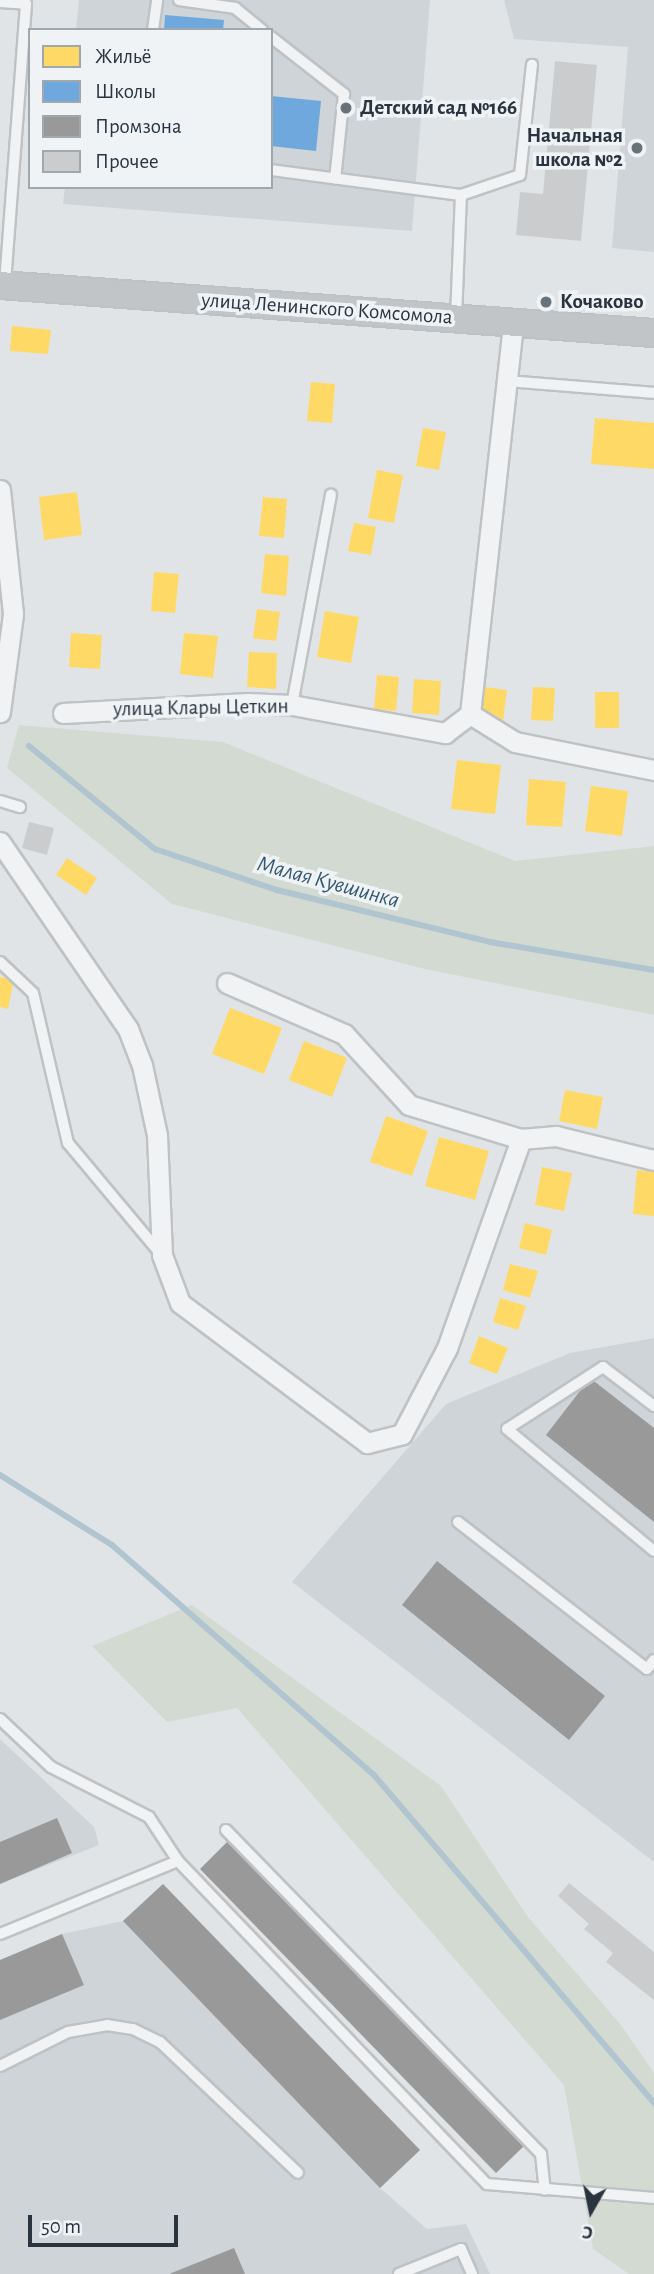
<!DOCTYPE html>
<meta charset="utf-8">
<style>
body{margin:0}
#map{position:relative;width:654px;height:2274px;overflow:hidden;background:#e1e4e6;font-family:"Alegreya Sans",sans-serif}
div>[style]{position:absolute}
.built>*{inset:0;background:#cfd4d9}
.green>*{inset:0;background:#d3dad2}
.homes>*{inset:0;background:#ffd966}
.schools>*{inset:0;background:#6fa8dc}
.industry>*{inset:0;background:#999}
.stream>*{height:6px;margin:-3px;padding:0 3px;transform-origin:3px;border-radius:3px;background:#b0c5d0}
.building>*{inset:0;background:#caccce}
.roads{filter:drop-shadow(2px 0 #bfc2c4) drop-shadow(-2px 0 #bfc2c4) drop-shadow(0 2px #bfc2c4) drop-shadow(0 -2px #bfc2c4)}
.service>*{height:10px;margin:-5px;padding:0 5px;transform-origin:5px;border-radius:5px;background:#f0f2f3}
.minor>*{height:19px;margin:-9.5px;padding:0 9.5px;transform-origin:9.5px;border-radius:9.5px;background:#f0f2f3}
.secondary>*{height:26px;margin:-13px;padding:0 13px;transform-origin:13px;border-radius:13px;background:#c2c5c8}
.dots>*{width:19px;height:19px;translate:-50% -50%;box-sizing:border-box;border:4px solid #eff3f6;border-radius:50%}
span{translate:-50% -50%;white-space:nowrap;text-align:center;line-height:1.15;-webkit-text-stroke:7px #eff3f6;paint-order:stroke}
.poi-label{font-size:21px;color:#29343f;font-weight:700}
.left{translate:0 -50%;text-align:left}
.right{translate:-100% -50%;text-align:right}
.street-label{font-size:21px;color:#29343f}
.water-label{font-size:23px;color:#345971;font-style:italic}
.legend{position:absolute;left:28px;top:28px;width:245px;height:161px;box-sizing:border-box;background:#eff3f6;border:2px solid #a0a7ad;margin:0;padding:9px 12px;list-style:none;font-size:21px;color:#29343f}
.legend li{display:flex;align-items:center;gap:14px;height:35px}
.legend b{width:35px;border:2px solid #a0a7ad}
.north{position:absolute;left:556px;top:2176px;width:70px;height:70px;-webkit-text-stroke:5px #eff3f6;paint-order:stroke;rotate:189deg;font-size:19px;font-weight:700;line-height:28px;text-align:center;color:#29343f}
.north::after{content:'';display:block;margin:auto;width:24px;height:32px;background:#29343f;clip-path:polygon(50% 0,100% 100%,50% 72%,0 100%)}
.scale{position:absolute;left:28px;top:2215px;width:150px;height:32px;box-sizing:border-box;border:4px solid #29343f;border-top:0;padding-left:9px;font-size:21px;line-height:24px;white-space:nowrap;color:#29343f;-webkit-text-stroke:5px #eff3f6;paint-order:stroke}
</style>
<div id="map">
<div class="built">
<div style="clip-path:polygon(79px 0,430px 0,412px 231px,63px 204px,65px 187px,271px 187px,271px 30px,76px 30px)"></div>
<div style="clip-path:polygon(504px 0,654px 0,654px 252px,612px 248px,628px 47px,514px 39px)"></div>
<div style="clip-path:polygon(654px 1338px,654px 1862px,292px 1582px,446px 1404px,570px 1353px)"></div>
<div style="clip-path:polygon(0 1739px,94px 1827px,99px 1845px,0 1884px)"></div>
<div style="clip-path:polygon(163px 1884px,420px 2150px,380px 2188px,427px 2229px,466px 2224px,490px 2274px,0 2274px,0 1960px,62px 1934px,123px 1921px)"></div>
</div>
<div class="green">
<div style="clip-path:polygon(19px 725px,223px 742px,515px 861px,654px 846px,654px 1015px,425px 969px,172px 904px,7px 768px)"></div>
<div style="clip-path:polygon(192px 1605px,441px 1786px,528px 1917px,621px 2025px,654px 2073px,654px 2274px,629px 2274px,593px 2249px,564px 2085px,237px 1708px,167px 1722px,92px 1646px)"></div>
</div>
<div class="homes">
<div style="clip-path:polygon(12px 326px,51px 330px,48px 354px,10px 351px)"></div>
<div style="clip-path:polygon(311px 382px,335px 384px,332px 423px,307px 421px)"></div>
<div style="clip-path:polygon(595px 418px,654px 423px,654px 469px,591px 464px)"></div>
<div style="clip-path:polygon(423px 428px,446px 432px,439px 470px,416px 466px)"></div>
<div style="clip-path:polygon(377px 470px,403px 475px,394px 523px,368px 518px)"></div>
<div style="clip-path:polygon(77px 492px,82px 535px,44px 540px,39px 497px)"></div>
<div style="clip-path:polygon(263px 497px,287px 499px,284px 538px,259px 536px)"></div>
<div style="clip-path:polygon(354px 523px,376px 527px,371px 555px,348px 551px)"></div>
<div style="clip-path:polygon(265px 554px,289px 556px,286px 596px,261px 593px)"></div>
<div style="clip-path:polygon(154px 572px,179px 574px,175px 613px,151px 611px)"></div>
<div style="clip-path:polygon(257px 609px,280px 612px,276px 641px,253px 638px)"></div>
<div style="clip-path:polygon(325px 611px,359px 617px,351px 663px,317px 657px)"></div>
<div style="clip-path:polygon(71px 633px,102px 635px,100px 669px,69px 667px)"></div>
<div style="clip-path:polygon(184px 633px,218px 636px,213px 678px,180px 674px)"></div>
<div style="clip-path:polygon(249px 652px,277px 653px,276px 689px,247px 687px)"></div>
<div style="clip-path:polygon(377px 675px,399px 677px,396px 711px,374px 709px)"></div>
<div style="clip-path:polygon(414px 679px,441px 681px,439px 715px,412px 713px)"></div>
<div style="clip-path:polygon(485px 687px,507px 690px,503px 722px,480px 719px)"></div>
<div style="clip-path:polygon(533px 687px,555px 688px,553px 721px,531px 720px)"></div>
<div style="clip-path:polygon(595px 692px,619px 692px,619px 728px,595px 728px)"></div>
<div style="clip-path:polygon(457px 760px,501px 765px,495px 814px,451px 809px)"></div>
<div style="clip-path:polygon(529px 779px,566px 782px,562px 827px,526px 825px)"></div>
<div style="clip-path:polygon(591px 786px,628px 791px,622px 836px,585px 831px)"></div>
<div style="clip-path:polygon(67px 858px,97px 878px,86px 895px,56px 875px)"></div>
<div style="clip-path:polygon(0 977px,14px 979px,8px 1009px,0 1007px)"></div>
<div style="clip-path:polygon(230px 1008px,282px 1028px,264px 1074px,212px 1054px)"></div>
<div style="clip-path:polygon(304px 1041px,347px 1058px,332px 1097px,289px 1080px)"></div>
<div style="clip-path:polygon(565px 1090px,603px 1097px,597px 1129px,559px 1121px)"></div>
<div style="clip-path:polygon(386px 1116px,428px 1131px,412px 1176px,370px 1162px)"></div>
<div style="clip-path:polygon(439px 1137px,489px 1151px,475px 1200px,425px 1186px)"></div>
<div style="clip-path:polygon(542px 1167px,572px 1173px,564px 1211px,535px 1205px)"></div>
<div style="clip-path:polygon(637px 1170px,654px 1172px,654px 1216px,633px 1214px)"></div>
<div style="clip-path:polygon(525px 1223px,552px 1230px,546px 1255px,519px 1248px)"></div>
<div style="clip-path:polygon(510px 1264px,538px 1271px,530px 1298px,503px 1290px)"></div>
<div style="clip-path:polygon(500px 1298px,526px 1306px,518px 1330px,493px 1322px)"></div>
<div style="clip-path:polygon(479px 1336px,508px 1348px,497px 1374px,469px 1363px)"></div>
</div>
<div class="schools">
<div style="clip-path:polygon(165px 15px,224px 20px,223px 30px,164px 30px)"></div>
<div style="clip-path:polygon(271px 96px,321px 101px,316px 151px,271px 146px)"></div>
</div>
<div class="industry">
<div style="clip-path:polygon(590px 1378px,654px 1428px,654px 1522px,546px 1435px)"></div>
<div style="clip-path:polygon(437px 1561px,605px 1696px,569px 1740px,402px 1605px)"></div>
<div style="clip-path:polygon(57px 1818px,72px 1853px,0 1884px,0 1842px)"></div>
<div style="clip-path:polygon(228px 1841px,525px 2145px,496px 2173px,200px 1869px)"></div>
<div style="clip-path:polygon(163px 1884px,420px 2150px,380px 2188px,123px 1921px)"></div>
<div style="clip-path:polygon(62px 1934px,84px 1985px,0 2020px,0 1960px)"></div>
<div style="clip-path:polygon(234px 2248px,245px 2274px,169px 2274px)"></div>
</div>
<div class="stream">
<div style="left:29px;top:746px;width:163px;rotate:39.3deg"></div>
<div style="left:155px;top:849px;width:129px;rotate:18.6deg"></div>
<div style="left:277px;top:890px;width:219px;rotate:13.7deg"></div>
<div style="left:490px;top:942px;width:166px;rotate:9.7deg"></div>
<div style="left:0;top:1475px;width:132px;rotate:32deg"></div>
<div style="left:112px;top:1545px;width:349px;rotate:41.3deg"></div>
<div style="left:374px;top:1775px;width:431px;rotate:49.5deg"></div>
</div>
<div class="building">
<div style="clip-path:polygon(555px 61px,597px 65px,581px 241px,516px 235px,520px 192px,543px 194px)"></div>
<div style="clip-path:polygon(29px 822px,54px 828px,47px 855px,22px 848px)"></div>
<div style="clip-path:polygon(569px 1883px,654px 1952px,654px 2000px,606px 1962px,613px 1953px,584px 1929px,589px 1924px,558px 1896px)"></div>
</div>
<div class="roads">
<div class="service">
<div style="left:179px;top:0;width:57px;rotate:8.1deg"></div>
<div style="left:235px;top:8px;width:35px;rotate:39deg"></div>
<div style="left:0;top:2px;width:26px;rotate:4deg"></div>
<div style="left:26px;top:4px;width:282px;rotate:94.3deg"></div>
<div style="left:153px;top:30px;width:30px;rotate:-82deg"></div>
<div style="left:271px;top:37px;width:93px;rotate:38deg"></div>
<div style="left:344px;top:94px;width:85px;rotate:96deg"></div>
<div style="left:271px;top:170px;width:192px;rotate:7.5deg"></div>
<div style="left:456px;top:318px;width:123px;rotate:-87.7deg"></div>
<div style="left:461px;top:195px;width:62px;rotate:-18.7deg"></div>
<div style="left:520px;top:175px;width:111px;rotate:-83.8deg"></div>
<div style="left:506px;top:381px;width:148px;rotate:4.6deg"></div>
<div style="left:292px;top:705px;width:214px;rotate:-79.5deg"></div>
<div style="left:0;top:801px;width:21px;rotate:17deg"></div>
<div style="left:0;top:962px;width:45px;rotate:43.2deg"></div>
<div style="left:33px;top:993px;width:154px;rotate:76.9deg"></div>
<div style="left:68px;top:1143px;width:143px;rotate:50.1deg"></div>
<div style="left:654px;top:1406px;width:64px;rotate:-142.6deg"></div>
<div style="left:603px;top:1367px;width:114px;rotate:147.1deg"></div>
<div style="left:507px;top:1429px;width:191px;rotate:39.7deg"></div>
<div style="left:458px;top:1522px;width:239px;rotate:37.9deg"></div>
<div style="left:647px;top:1669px;width:11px;rotate:-52deg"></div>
<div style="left:0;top:1719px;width:70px;rotate:43.3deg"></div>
<div style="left:51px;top:1767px;width:110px;rotate:27deg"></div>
<div style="left:149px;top:1817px;width:53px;rotate:56.6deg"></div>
<div style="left:178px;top:1861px;width:447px;rotate:46.3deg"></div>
<div style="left:487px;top:2184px;width:168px;rotate:4.8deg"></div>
<div style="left:226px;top:1830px;width:452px;rotate:45.8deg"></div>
<div style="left:541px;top:2154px;width:36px;rotate:84deg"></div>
<div style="left:0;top:1934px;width:192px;rotate:-22.3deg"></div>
<div style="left:0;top:2066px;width:76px;rotate:-26.6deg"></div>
<div style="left:68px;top:2032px;width:40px;rotate:-10deg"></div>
<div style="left:107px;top:2025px;width:26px;rotate:9deg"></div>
<div style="left:133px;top:2029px;width:30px;rotate:26deg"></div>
<div style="left:160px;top:2042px;width:190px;rotate:43.5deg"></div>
<div style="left:399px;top:2274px;width:67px;rotate:-22deg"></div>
<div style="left:461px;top:2249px;width:27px;rotate:66deg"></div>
</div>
<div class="minor">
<div style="left:0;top:490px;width:125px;rotate:84deg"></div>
<div style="left:13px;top:614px;width:99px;rotate:97.6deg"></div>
<div style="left:63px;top:713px;width:185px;rotate:-3.1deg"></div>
<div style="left:248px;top:703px;width:44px;rotate:2.6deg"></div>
<div style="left:292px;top:705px;width:156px;rotate:10.4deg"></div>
<div style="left:445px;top:733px;width:31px;rotate:-37deg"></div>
<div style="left:470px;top:714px;width:393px;rotate:-83.7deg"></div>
<div style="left:470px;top:714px;width:53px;rotate:31.9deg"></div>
<div style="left:515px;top:742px;width:142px;rotate:11.4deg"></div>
<div style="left:0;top:842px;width:227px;rotate:55.6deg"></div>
<div style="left:128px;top:1029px;width:39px;rotate:69deg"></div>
<div style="left:142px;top:1065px;width:72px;rotate:77.9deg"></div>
<div style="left:157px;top:1135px;width:120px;rotate:87.6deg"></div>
<div style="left:162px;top:1255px;width:51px;rotate:69.4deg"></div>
<div style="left:180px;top:1303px;width:234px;rotate:36.8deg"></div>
<div style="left:367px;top:1443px;width:36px;rotate:-14deg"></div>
<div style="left:402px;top:1434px;width:97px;rotate:-62.4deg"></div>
<div style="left:447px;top:1348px;width:222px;rotate:-70.5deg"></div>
<div style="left:227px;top:983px;width:128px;rotate:23.6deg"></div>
<div style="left:344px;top:1034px;width:96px;rotate:47.5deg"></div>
<div style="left:409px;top:1105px;width:117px;rotate:16.9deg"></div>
<div style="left:521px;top:1139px;width:35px;rotate:-5deg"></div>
<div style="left:556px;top:1136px;width:101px;rotate:13.8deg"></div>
</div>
<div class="secondary">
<div style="left:0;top:285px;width:656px;rotate:4.2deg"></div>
</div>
</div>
<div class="dots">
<div style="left:346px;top:108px;background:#697279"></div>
<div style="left:637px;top:148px;background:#697279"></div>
<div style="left:546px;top:302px;background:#697279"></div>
</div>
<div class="poi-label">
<span class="left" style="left:360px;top:108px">Детский сад №166</span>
<span class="right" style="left:623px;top:148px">Начальная<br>школа №2</span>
<span class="left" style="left:560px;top:302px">Кочаково</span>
</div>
<div class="street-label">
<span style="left:327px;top:309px;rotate:4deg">улица Ленинского Комсомола</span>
<span style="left:201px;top:708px;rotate:-1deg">улица Клары Цеткин</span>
</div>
<div class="water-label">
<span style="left:328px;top:883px;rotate:15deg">Малая Кувшинка</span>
</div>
<ul class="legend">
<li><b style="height:19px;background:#ffd966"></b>Жильё</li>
<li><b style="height:19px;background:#6fa8dc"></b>Школы</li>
<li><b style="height:19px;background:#999"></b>Промзона</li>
<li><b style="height:19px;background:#caccce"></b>Прочее</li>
</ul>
<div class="north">С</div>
<div class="scale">50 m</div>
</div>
